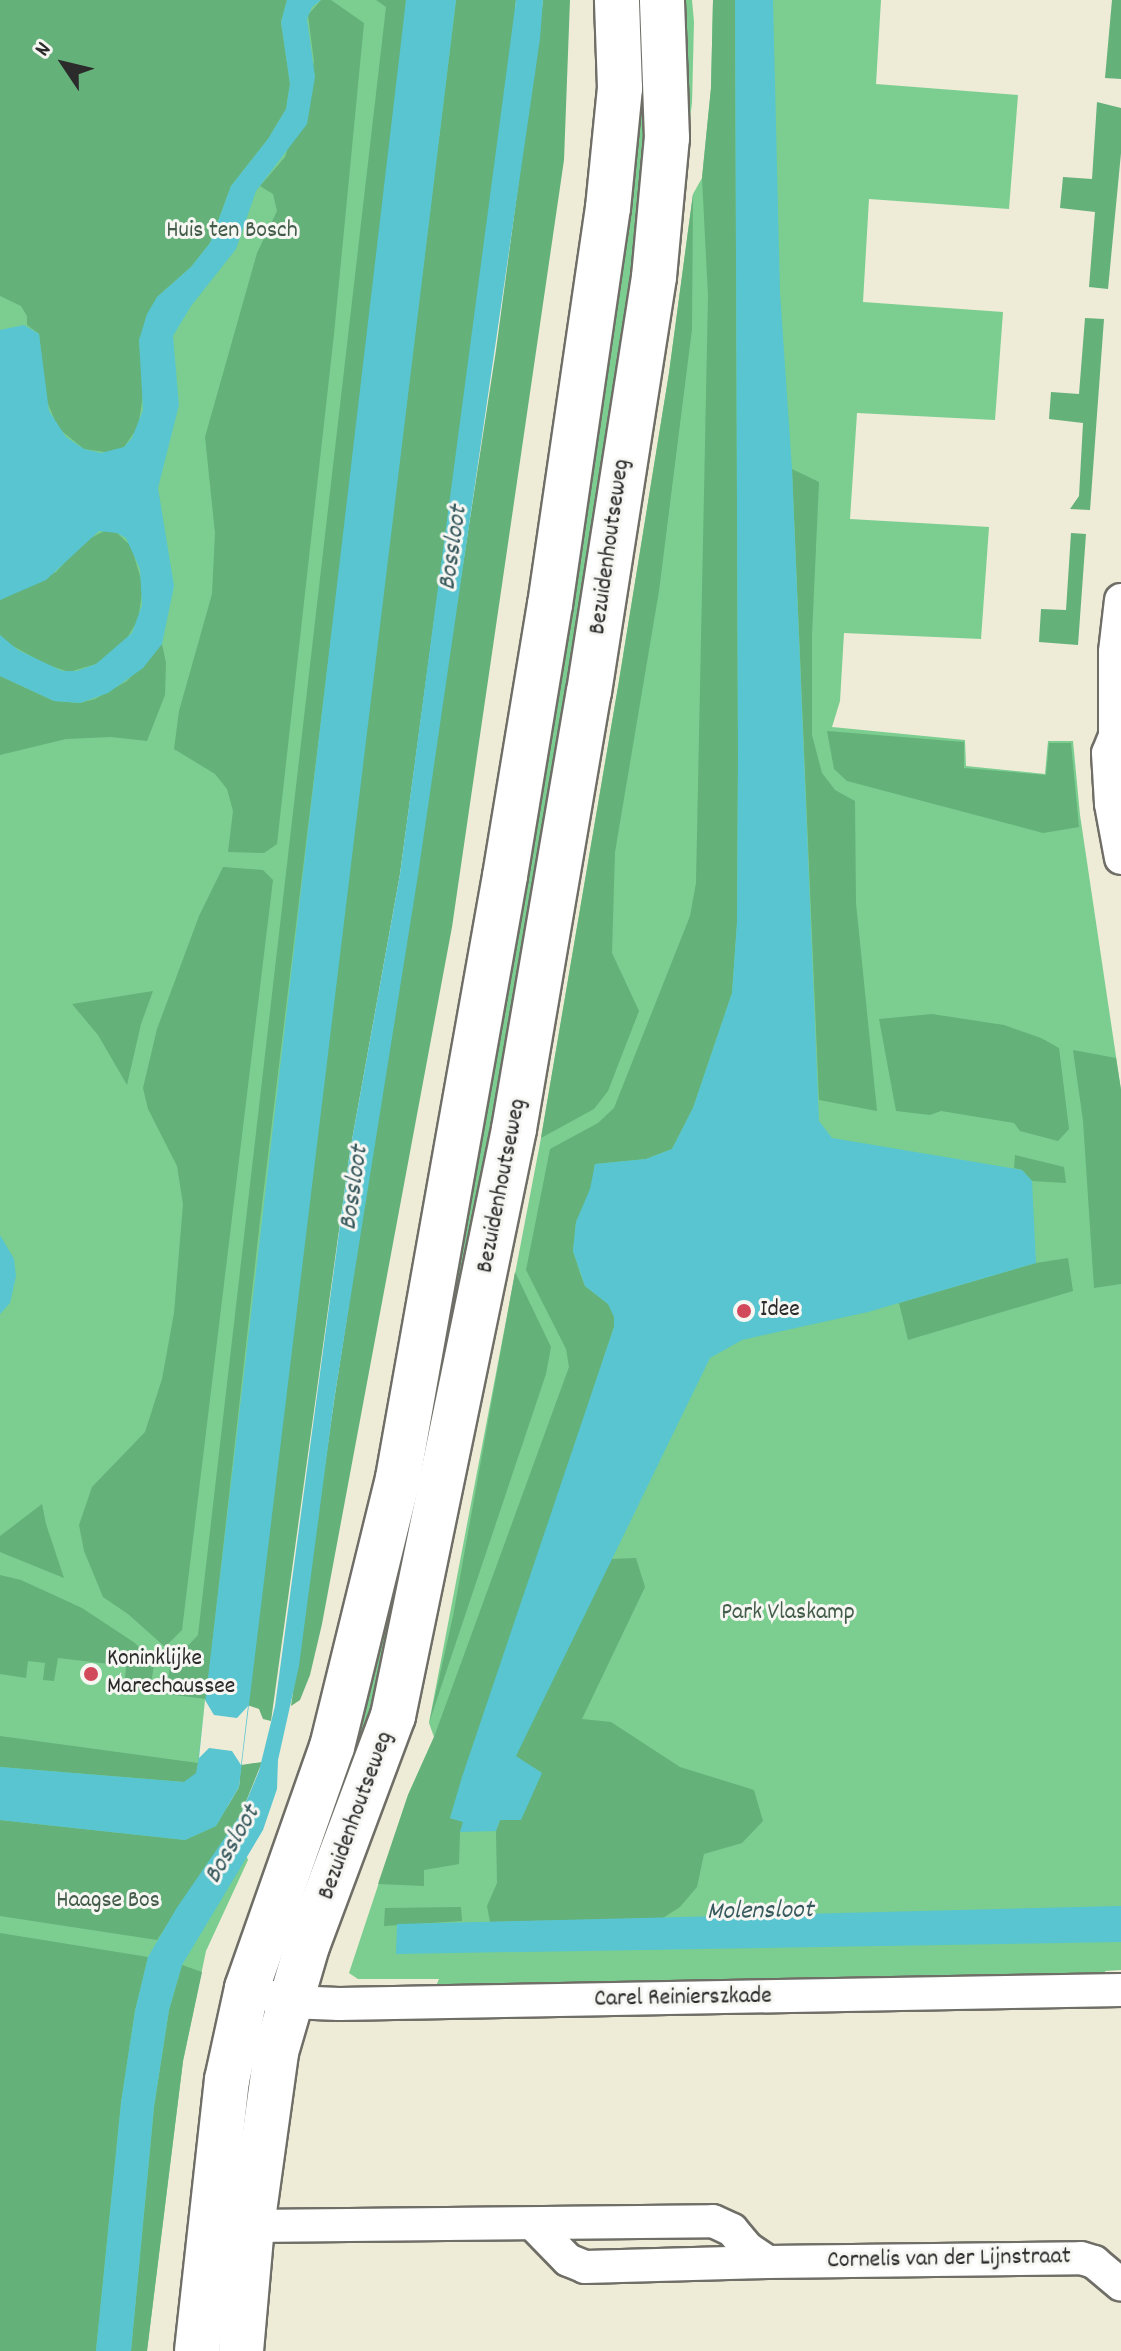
<!DOCTYPE html>
<style>
body{margin:0}
#map{position:relative;width:1121px;height:2351px;overflow:hidden;background:#eeebd7;font-family:Dekko,sans-serif}
div>[style]{position:absolute}
.green>*{inset:0;background:#7bce90}
.forest>*{inset:0;background:#64b17a}
.water>*{inset:0;background:#58c5d0}
.pier>*{inset:0;background:#eeebd7}
.roads{filter:drop-shadow(2px 0 #6f6e67) drop-shadow(-2px 0 #6f6e67) drop-shadow(0 2px #6f6e67) drop-shadow(0 -2px #6f6e67)}
.street>*{height:32px;margin:-16px;padding:0 16px;transform-origin:16px;border-radius:16px;background:#fff}
.secondary>*{height:44px;margin:-22px;padding:0 22px;transform-origin:22px;border-radius:22px;background:#fff}
.dots>*{width:22px;height:22px;translate:-50% -50%;box-sizing:border-box;border:4px solid #f6f6f2;border-radius:50%}
span{translate:-50% -50%;white-space:nowrap;text-align:center;line-height:1.15;-webkit-text-stroke:6px #f6f6f2;paint-order:stroke}
.park-label{font-size:24px;color:#435c49}
.street-label{font-size:24px;color:#2b2b2b}
.poi-label{font-size:24px;color:#2b2b2b}
.left{translate:0 -50%;text-align:left}
.water-label{font-size:26px;color:#38595d;font-style:italic}
.north{position:absolute;left:24px;top:24px;width:80px;height:80px;-webkit-text-stroke:6px #f6f6f2;paint-order:stroke;rotate:305deg;font-size:22px;font-weight:700;line-height:32px;text-align:center;color:#2b2b2b}
.north::after{content:'';display:block;margin:auto;width:28px;height:36px;background:#2b2b2b;clip-path:polygon(50% 0,100% 100%,50% 72%,0 100%)}
</style>
<div id="map">
<div class="green">
<div style="clip-path:polygon(0 0,502px 0,227px 1806px,248px 1860px,206px 1951px,183px 2061px,147px 2351px,0 2351px)"></div>
<div style="clip-path:polygon(628px 0,654px 0,646px 209px,495px 1146px,368px 1737px,353px 1732px)"></div>
<div style="clip-path:polygon(667px 0,692px 0,694px 22px,692px 103px,671px 266px)"></div>
<div style="clip-path:polygon(713px 0,881px 0,876px 84px,1018px 95px,1009px 209px,869px 199px,863px 302px,1003px 312px,995px 420px,857px 413px,850px 519px,989px 527px,981px 639px,844px 633px,840px 701px,832px 727px,965px 740px,966px 766px,1045px 774px,1048px 741px,1073px 741px,1080px 815px,1121px 1090px,1121px 1970px,1105px 1971px,1106px 1980px,433px 1993px,439px 1979px,358px 1979px,349px 1973px,408px 1795px,434px 1737px,429px 1723px,541px 1138px,619px 681px,669px 373px,693px 194px,702px 178px,711px 88px)"></div>
</div>
<div class="forest">
<div style="clip-path:polygon(0 0,287px 0,281px 22px,290px 84px,286px 109px,268px 139px,231px 186px,210px 243px,191px 267px,157px 297px,139px 340px,144px 389px,138px 427px,124px 447px,112px 453px,84px 449px,58px 428px,46px 399px,39px 334px,27px 325px,27px 316px,21px 306px,0 296px)"></div>
<div style="clip-path:polygon(321px 0,331px 0,364px 23px,334px 334px,277px 844px,264px 853px,228px 852px,233px 811px,227px 789px,215px 774px,174px 749px,179px 711px,212px 594px,215px 533px,205px 437px,257px 253px,277px 211px,273px 194px,260px 186px,285px 157px,314px 62px,308px 15px)"></div>
<div style="clip-path:polygon(376px 0,406px 0,398px 88px,260px 1221px,206px 1699px,166px 1694px,170px 1665px,198px 1635px,386px 7px)"></div>
<div style="clip-path:polygon(456px 0,516px 0,513px 35px,400px 874px,350px 1151px,271px 1721px,263px 1719px,259px 1709px,247px 1705px)"></div>
<div style="clip-path:polygon(543px 0,570px 0,564px 160px,452px 927px,322px 1624px,310px 1675px,300px 1700px,291px 1706px,334px 1401px,496px 350px)"></div>
<div style="clip-path:polygon(713px 0,735px 0,738px 757px,737px 923px,732px 993px,693px 1108px,672px 1149px,646px 1159px,595px 1164px,591px 1189px,576px 1222px,573px 1251px,581px 1276px,585px 1286px,608px 1304px,615px 1317px,614px 1327px,450px 1818px,464px 1822px,460px 1832px,459px 1864px,424px 1870px,424px 1886px,378px 1884px,408px 1795px,434px 1737px,569px 1367px,566px 1349px,526px 1270px,550px 1149px,598px 1123px,614px 1108px,690px 916px,696px 883px,708px 296px,702px 178px,711px 88px)"></div>
<div style="clip-path:polygon(1112px 0,1121px 0,1121px 79px,1105px 78px)"></div>
<div style="clip-path:polygon(1097px 102px,1121px 108px,1121px 153px,1108px 289px,1089px 287px,1095px 212px,1060px 208px,1063px 177px,1092px 179px)"></div>
<div style="clip-path:polygon(693px 194px,692px 329px,659px 591px,615px 852px,612px 953px,639px 1011px,608px 1091px,594px 1109px,541px 1138px,619px 681px,669px 373px)"></div>
<div style="clip-path:polygon(1085px 318px,1104px 319px,1090px 510px,1070px 509px,1079px 496px,1083px 423px,1049px 419px,1051px 392px,1079px 394px)"></div>
<div style="clip-path:polygon(792px 469px,819px 482px,812px 635px,812px 735px,822px 773px,835px 790px,855px 801px,856px 903px,877px 1111px,819px 1100px)"></div>
<div style="clip-path:polygon(106px 530px,117px 533px,131px 546px,143px 586px,138px 620px,122px 646px,96px 664px,69px 672px,45px 664px,6px 642px,0 635px,0 600px,56px 572px,85px 541px)"></div>
<div style="clip-path:polygon(1071px 533px,1086px 534px,1078px 645px,1039px 642px,1041px 609px,1066px 610px)"></div>
<div style="clip-path:polygon(162px 644px,166px 663px,165px 695px,147px 741px,111px 737px,66px 739px,0 755px,0 676px,54px 701px,80px 703px,95px 699px,127px 681px)"></div>
<div style="clip-path:polygon(827px 731px,964px 742px,964px 768px,1046px 775px,1049px 743px,1071px 743px,1079px 827px,1043px 833px,847px 781px,834px 769px)"></div>
<div style="clip-path:polygon(223px 867px,263px 870px,273px 880px,182px 1630px,165px 1647px,128px 1614px,103px 1597px,84px 1551px,79px 1525px,92px 1487px,145px 1432px,162px 1379px,174px 1313px,183px 1204px,177px 1166px,148px 1109px,143px 1088px,157px 1029px,199px 916px)"></div>
<div style="clip-path:polygon(153px 991px,141px 1024px,127px 1085px,98px 1035px,72px 1004px)"></div>
<div style="clip-path:polygon(932px 1014px,1004px 1025px,1041px 1038px,1059px 1048px,1069px 1129px,1058px 1141px,1020px 1131px,1014px 1123px,941px 1111px,930px 1115px,896px 1111px,879px 1019px)"></div>
<div style="clip-path:polygon(1073px 1050px,1116px 1058px,1121px 1090px,1121px 1284px,1094px 1288px,1083px 1121px)"></div>
<div style="clip-path:polygon(1015px 1155px,1064px 1167px,1066px 1183px,1032px 1181px,1022px 1170px,1014px 1168px)"></div>
<div style="clip-path:polygon(1068px 1258px,1073px 1291px,908px 1340px,899px 1303px,1036px 1263px)"></div>
<div style="clip-path:polygon(515px 1272px,551px 1347px,546px 1374px,429px 1723px,453px 1616px)"></div>
<div style="clip-path:polygon(42px 1504px,46px 1524px,64px 1578px,0 1552px,0 1536px)"></div>
<div style="clip-path:polygon(636px 1558px,645px 1587px,582px 1719px,611px 1722px,680px 1767px,754px 1790px,763px 1821px,742px 1843px,704px 1854px,697px 1887px,680px 1907px,663px 1918px,490px 1922px,487px 1906px,497px 1883px,496px 1831px,500px 1820px,541px 1772px,515px 1757px,611px 1559px)"></div>
<div style="clip-path:polygon(0 1575px,21px 1580px,82px 1608px,135px 1643px,154px 1664px,150px 1692px,124px 1690px,126px 1666px,58px 1658px,54px 1681px,43px 1680px,45px 1663px,28px 1661px,26px 1678px,0 1674px)"></div>
<div style="clip-path:polygon(0 1736px,198px 1763px,196px 1774px,185px 1782px,0 1767px)"></div>
<div style="clip-path:polygon(262px 1762px,241px 1814px,157px 1940px,0 1916px,0 1820px,185px 1840px,216px 1826px,239px 1787px,241px 1765px)"></div>
<div style="clip-path:polygon(461px 1907px,462px 1921px,384px 1926px,385px 1908px)"></div>
<div style="clip-path:polygon(0 1933px,148px 1957px,135px 2011px,121px 2103px,96px 2351px,0 2351px)"></div>
<div style="clip-path:polygon(182px 1965px,202px 1972px,183px 2061px,147px 2351px,131px 2351px,154px 2107px,169px 2010px)"></div>
</div>
<div class="water">
<div style="clip-path:polygon(287px 0,321px 0,312px 7px,307px 19px,315px 77px,307px 124px,256px 191px,236px 249px,191px 306px,173px 336px,179px 405px,158px 488px,174px 586px,162px 644px,143px 668px,108px 693px,80px 703px,54px 701px,0 676px,0 635px,18px 650px,62px 671px,77px 671px,96px 664px,132px 633px,142px 605px,140px 569px,126px 538px,117px 533px,99px 531px,46px 580px,0 600px,0 330px,24px 325px,39px 334px,49px 411px,66px 437px,84px 449px,101px 453px,124px 447px,132px 438px,143px 410px,139px 340px,147px 314px,157px 297px,191px 267px,210px 243px,231px 186px,268px 139px,286px 109px,290px 84px,281px 22px)"></div>
<div style="clip-path:polygon(406px 0,456px 0,239px 1787px,216px 1826px,185px 1840px,0 1820px,0 1767px,184px 1782px,196px 1773px,198px 1763px)"></div>
<div style="clip-path:polygon(516px 0,543px 0,540px 39px,418px 875px,334px 1401px,299px 1666px,278px 1760px,277px 1789px,263px 1830px,182px 1965px,169px 2010px,154px 2107px,131px 2351px,96px 2351px,121px 2103px,135px 2011px,148px 1957px,176px 1909px,241px 1814px,259px 1771px,275px 1706px,350px 1151px,400px 874px)"></div>
<div style="clip-path:polygon(735px 0,773px 0,780px 292px,792px 469px,819px 1121px,832px 1138px,1022px 1170px,1032px 1181px,1036px 1263px,868px 1312px,742px 1340px,710px 1358px,516px 1756px,542px 1773px,521px 1820px,500px 1820px,496px 1831px,460px 1832px,463px 1822px,450px 1818px,462px 1777px,614px 1327px,614px 1317px,608px 1304px,585px 1286px,573px 1251px,576px 1222px,590px 1189px,595px 1164px,646px 1159px,672px 1149px,693px 1108px,732px 993px,737px 923px,738px 757px)"></div>
<div style="clip-path:polygon(0 1235px,14px 1259px,16px 1276px,10px 1303px,0 1314px)"></div>
<div style="clip-path:polygon(1121px 1906px,1121px 1942px,396px 1954px,397px 1924px)"></div>
</div>
<div class="pier">
<div style="clip-path:polygon(205px 1700px,214px 1715px,237px 1718px,248px 1706px,241px 1765px,232px 1751px,209px 1748px,199px 1758px)"></div>
</div>
<div class="roads">
<div class="street">
<div style="left:1121px;top:600px;width:52px;rotate:96.6deg"></div>
<div style="left:1115px;top:652px;width:84px;rotate:90deg"></div>
<div style="left:1115px;top:736px;width:18px;rotate:112deg"></div>
<div style="left:1108px;top:753px;width:51px;rotate:86.6deg"></div>
<div style="left:1111px;top:804px;width:55px;rotate:79.5deg"></div>
<div style="left:273px;top:1997px;width:17px;rotate:17deg"></div>
<div style="left:289px;top:2002px;width:50px;rotate:2.3deg"></div>
<div style="left:339px;top:2004px;width:782px;rotate:-1.03deg"></div>
<div style="left:533px;top:2224px;width:50px;rotate:45.8deg"></div>
<div style="left:568px;top:2260px;width:18px;rotate:22deg"></div>
<div style="left:585px;top:2267px;width:183px;rotate:-1.6deg"></div>
<div style="left:252px;top:2226px;width:461px;rotate:-0.6deg"></div>
<div style="left:713px;top:2221px;width:21px;rotate:25deg"></div>
<div style="left:732px;top:2230px;width:23px;rotate:50deg"></div>
<div style="left:747px;top:2248px;width:25px;rotate:34deg"></div>
<div style="left:768px;top:2262px;width:313px;rotate:-0.7deg"></div>
<div style="left:1081px;top:2258px;width:14px;rotate:17deg"></div>
<div style="left:1094px;top:2262px;width:35px;rotate:40deg"></div>
</div>
<div class="secondary">
<div style="left:197px;top:2351px;width:273px;rotate:-83.7deg"></div>
<div style="left:227px;top:2080px;width:94px;rotate:-77.7deg"></div>
<div style="left:247px;top:1988px;width:256px;rotate:-70.6deg"></div>
<div style="left:332px;top:1747px;width:277px;rotate:-76.2deg"></div>
<div style="left:398px;top:1478px;width:611px;rotate:-79.92deg"></div>
<div style="left:505px;top:876px;width:275px;rotate:-80.6deg"></div>
<div style="left:550px;top:605px;width:401px;rotate:-81.7deg"></div>
<div style="left:608px;top:208px;width:121px;rotate:-84.3deg"></div>
<div style="left:620px;top:88px;width:88px;rotate:-92deg"></div>
<div style="left:241px;top:2351px;width:125px;rotate:-85deg"></div>
<div style="left:252px;top:2226px;width:176px;rotate:-82.1deg"></div>
<div style="left:276px;top:2052px;width:110px;rotate:-73.7deg"></div>
<div style="left:307px;top:1946px;width:246px;rotate:-69.5deg"></div>
<div style="left:393px;top:1716px;width:599px;rotate:-78.35deg"></div>
<div style="left:514px;top:1129px;width:443px;rotate:-80.3deg"></div>
<div style="left:589px;top:692px;width:420px;rotate:-81.1deg"></div>
<div style="left:654px;top:277px;width:140px;rotate:-84.7deg"></div>
<div style="left:667px;top:138px;width:138px;rotate:-92.1deg"></div>
</div>
</div>
<div class="dots">
<div style="left:744px;top:1311px;background:#d1495b"></div>
<div style="left:91px;top:1674px;background:#d1495b"></div>
</div>
<div class="park-label">
<span style="left:232px;top:232px">Huis ten Bosch</span>
<span style="left:788px;top:1614px">Park Vlaskamp</span>
<span style="left:108px;top:1902px">Haagse Bos</span>
</div>
<div class="street-label">
<span style="left:611px;top:547px;rotate:-82deg">Bezuidenhoutseweg</span>
<span style="left:503px;top:1186px;rotate:-79deg">Bezuidenhoutseweg</span>
<span style="left:357px;top:1816px;rotate:-70deg">Bezuidenhoutseweg</span>
<span style="left:683px;top:1999px;rotate:-1deg">Carel Reinierszkade</span>
<span style="left:949px;top:2260px;rotate:-1deg">Cornelis van der Lijnstraat</span>
</div>
<div class="poi-label">
<span class="left" style="left:760px;top:1311px">Idee</span>
<span class="left" style="left:107px;top:1674px">Koninklijke<br>Marechaussee</span>
</div>
<div class="water-label">
<span style="left:454px;top:548px;rotate:-82deg">Bossloot</span>
<span style="left:355px;top:1188px;rotate:-82deg">Bossloot</span>
<span style="left:233px;top:1845px;rotate:-60deg">Bossloot</span>
<span style="left:760px;top:1912px;rotate:-1deg">Molensloot</span>
</div>
<div class="north">N</div>
</div>
